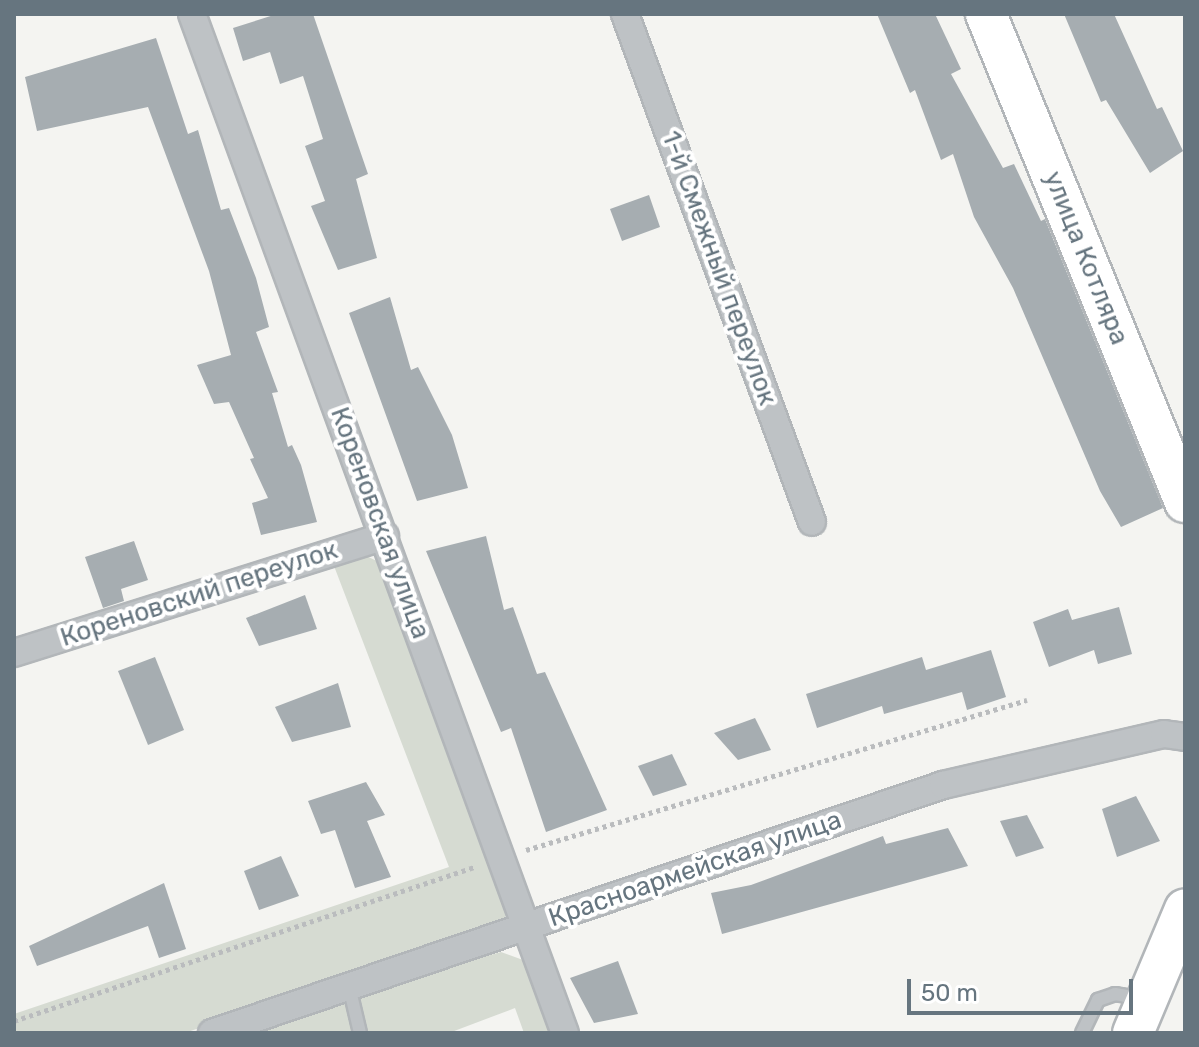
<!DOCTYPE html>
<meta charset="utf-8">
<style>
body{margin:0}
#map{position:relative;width:1199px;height:1047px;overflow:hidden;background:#f4f4f1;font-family:Rubik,sans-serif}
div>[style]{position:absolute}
.green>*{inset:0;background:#d6dbd2}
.building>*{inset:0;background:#a6adb1}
.path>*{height:5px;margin-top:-2.5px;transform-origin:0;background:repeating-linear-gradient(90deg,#babcbe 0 4px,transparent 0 8px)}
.roads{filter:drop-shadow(2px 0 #b2b6b9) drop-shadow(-2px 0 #b2b6b9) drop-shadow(0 2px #b2b6b9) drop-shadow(0 -2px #b2b6b9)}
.service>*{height:12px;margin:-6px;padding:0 6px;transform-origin:6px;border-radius:6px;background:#bec2c5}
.minor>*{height:26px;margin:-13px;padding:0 13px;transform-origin:13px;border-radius:13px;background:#bec2c5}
.primary>*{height:40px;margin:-20px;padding:0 20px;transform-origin:20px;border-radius:20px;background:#fff}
span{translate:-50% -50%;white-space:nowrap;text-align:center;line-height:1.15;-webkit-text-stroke:8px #fff;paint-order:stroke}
.street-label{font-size:26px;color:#66757f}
.frame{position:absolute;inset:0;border:16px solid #66757f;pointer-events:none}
.scale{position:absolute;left:907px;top:979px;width:226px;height:36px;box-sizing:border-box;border:4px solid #66757f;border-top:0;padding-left:10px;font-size:24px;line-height:28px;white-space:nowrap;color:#66757f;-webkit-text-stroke:6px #fff;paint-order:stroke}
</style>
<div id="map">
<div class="green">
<div style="clip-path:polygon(362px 554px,379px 562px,508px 911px,504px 920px,185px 1033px,14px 1033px,14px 1014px,449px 867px,334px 566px)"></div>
<div style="clip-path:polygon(501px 952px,523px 960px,531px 970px,555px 1033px,524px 1033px,515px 1008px,449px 1033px,253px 1033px,387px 983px)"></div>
</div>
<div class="building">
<div style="clip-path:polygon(277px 14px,313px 14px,368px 174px,356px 179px,377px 258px,338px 270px,311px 206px,325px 201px,305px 146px,323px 139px,303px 76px,280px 84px,270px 52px,243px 61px,233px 28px)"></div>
<div style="clip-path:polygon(877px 14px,935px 14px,961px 69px,951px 74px,1003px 168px,1014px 164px,1041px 221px,1045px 219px,1163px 508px,1121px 527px,1100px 491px,1013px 288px,974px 217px,953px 154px,941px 160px,915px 90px,910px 93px)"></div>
<div style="clip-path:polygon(1064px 14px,1114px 14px,1157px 109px,1162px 107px,1183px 151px,1150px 173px,1106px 100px,1101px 102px)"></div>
<div style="clip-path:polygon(156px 38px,188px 134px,198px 130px,221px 210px,229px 208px,256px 278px,269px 327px,256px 332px,278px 392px,272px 393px,288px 447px,292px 445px,301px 465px,317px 522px,261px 535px,252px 503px,268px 498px,250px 459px,254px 458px,229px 402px,214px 404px,197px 365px,231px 355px,209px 271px,148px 107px,37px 131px,25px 77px)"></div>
<div style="clip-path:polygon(649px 195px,660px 227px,622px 241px,610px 209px)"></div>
<div style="clip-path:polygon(390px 297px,411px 370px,418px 367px,452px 435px,468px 488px,417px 501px,349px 313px)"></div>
<div style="clip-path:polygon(486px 536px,504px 610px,513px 607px,537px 674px,545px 672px,607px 810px,546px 832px,511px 728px,501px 732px,426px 551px)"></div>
<div style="clip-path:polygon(134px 541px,148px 580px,121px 589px,124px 601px,103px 608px,85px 557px)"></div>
<div style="clip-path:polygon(305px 595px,317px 629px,259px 646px,246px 618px)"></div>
<div style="clip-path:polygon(1119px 607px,1132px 654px,1098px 664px,1094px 650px,1049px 667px,1033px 622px,1068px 609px,1072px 620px)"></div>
<div style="clip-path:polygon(991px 650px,1006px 697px,967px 710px,962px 692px,884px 714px,882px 706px,817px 728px,806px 694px,922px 657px,926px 670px)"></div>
<div style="clip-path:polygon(155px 657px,184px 730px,148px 745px,118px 671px)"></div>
<div style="clip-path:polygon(338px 683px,351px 727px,292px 742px,275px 707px)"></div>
<div style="clip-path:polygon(755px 718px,771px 750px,738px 760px,714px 733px)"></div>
<div style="clip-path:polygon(672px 754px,687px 785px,653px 796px,638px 766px)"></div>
<div style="clip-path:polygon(366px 782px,385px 815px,367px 821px,391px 877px,355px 888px,335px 830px,321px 834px,308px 801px)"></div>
<div style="clip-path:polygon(1136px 796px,1160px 841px,1117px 857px,1102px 809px)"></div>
<div style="clip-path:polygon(1027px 815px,1044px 848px,1016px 857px,1000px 821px)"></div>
<div style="clip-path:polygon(948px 828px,968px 866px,722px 934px,711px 893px,751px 885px,883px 836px,886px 844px)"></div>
<div style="clip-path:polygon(281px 856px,299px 896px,259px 910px,244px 871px)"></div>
<div style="clip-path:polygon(164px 883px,186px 949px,159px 958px,148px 926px,37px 966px,29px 946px)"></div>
<div style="clip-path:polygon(618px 961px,638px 1014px,594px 1023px,570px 978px)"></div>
</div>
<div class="path">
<div style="left:526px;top:850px;width:523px;rotate:-16.67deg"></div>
<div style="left:14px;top:1021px;width:485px;rotate:-18.5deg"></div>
</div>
<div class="roads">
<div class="service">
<div style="left:349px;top:986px;width:48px;rotate:76.8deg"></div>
<div style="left:1082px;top:1033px;width:37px;rotate:-64deg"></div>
<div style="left:1098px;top:1000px;width:18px;rotate:-19deg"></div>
<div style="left:1115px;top:994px;width:27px;rotate:10deg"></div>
</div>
<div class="minor">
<div style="left:192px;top:14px;width:1085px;rotate:69.9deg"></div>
<div style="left:625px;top:14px;width:541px;rotate:69.79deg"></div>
<div style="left:14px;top:653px;width:389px;rotate:-17.5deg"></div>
<div style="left:212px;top:1033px;width:772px;rotate:-18.74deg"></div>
<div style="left:943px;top:785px;width:227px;rotate:-13deg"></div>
<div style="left:1164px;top:734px;width:21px;rotate:8deg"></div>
</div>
<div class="primary">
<div style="left:986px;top:14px;width:527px;rotate:67.82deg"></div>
<div style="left:1133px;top:1033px;width:134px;rotate:-67.2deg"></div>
</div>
</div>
<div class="street-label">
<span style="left:1086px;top:258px;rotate:68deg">улица Котляра</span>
<span style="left:719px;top:268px;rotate:70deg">1-й Смежный переулок</span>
<span style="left:380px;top:523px;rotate:70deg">Кореновская улица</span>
<span style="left:199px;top:594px;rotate:-18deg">Кореновский переулок</span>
<span style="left:695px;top:869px;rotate:-19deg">Красноармейская улица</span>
</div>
<div class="frame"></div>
<div class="scale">50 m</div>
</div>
